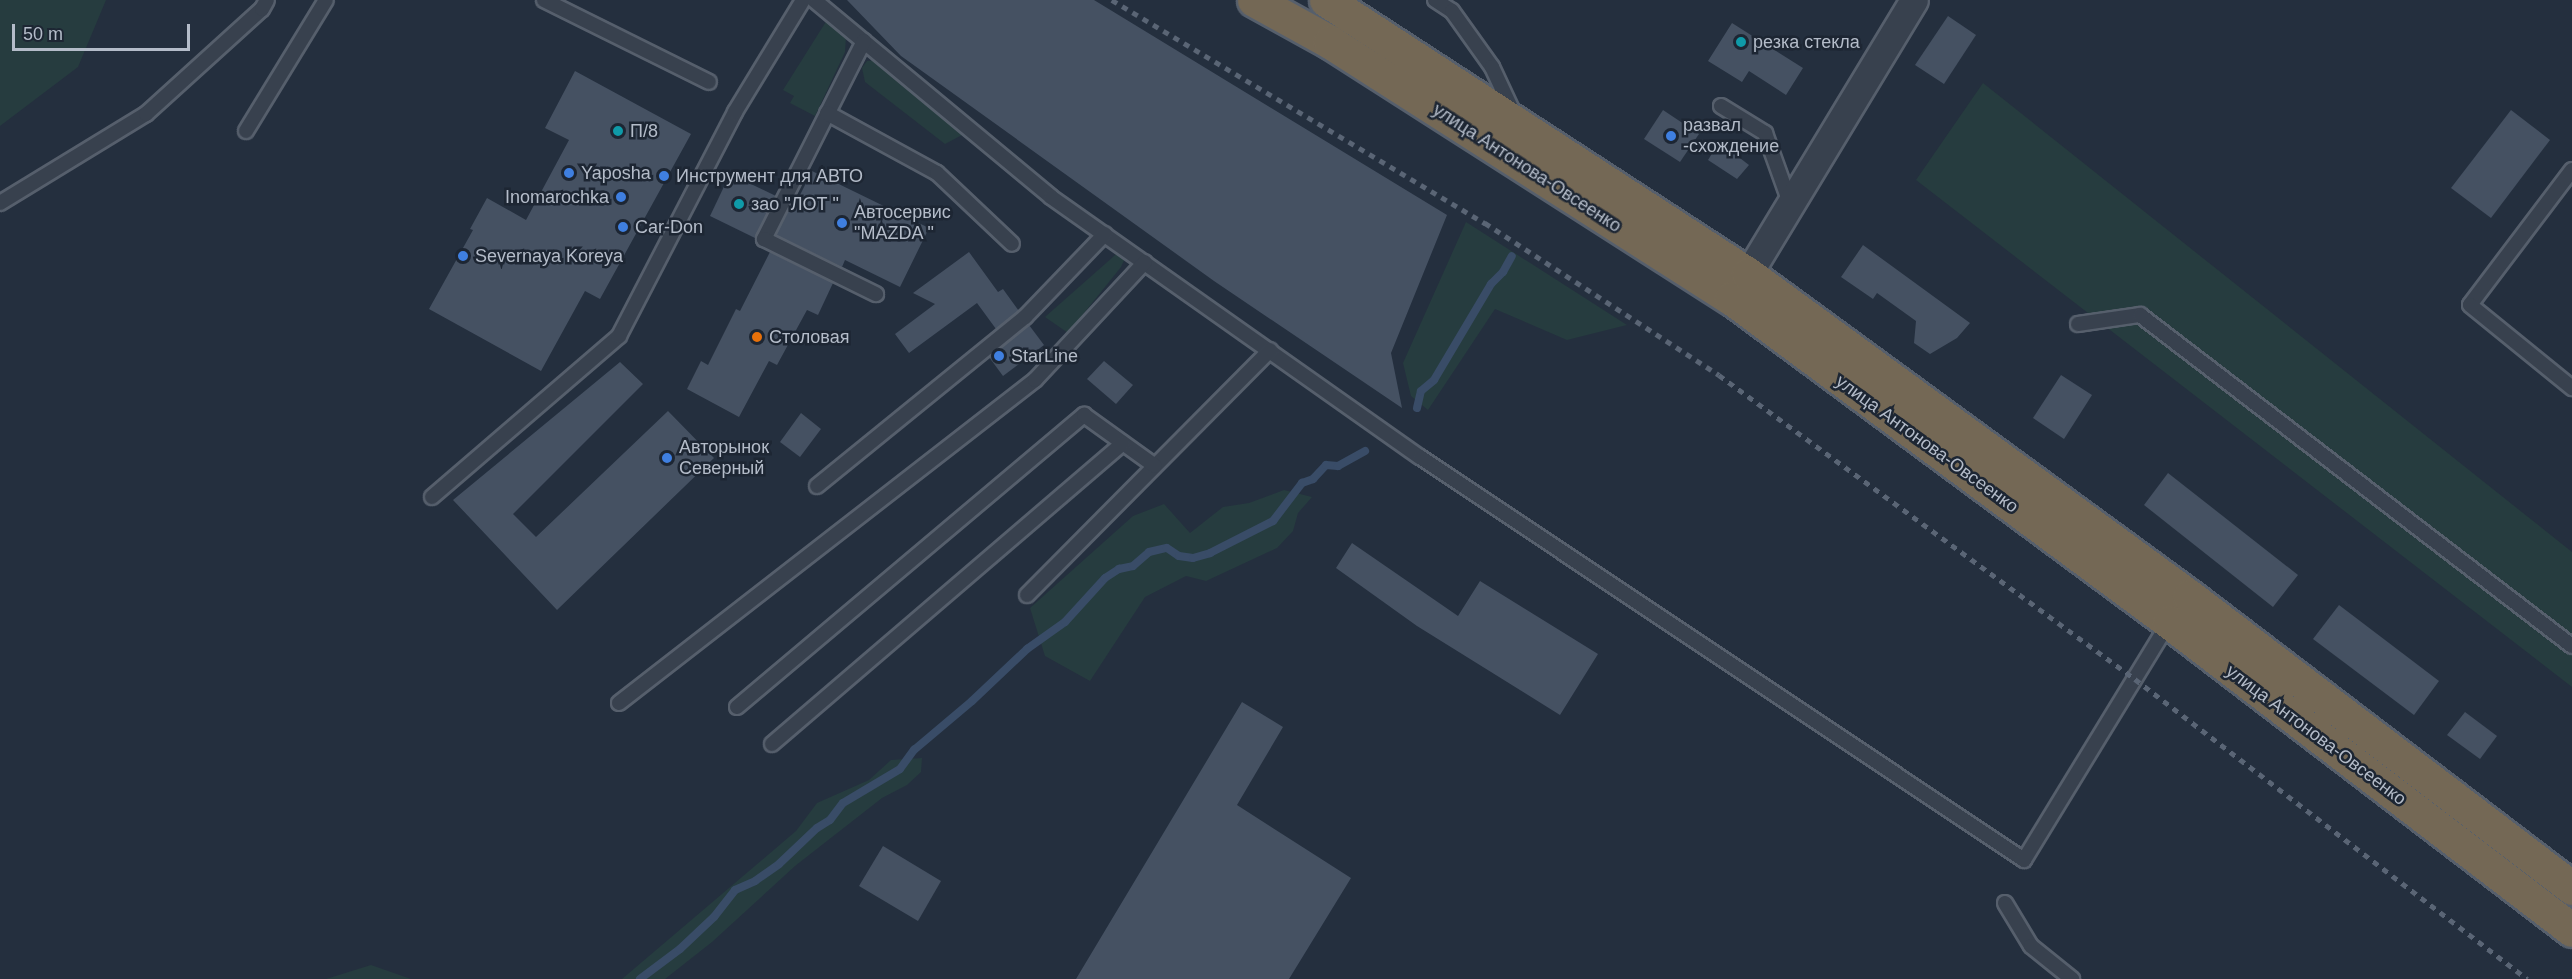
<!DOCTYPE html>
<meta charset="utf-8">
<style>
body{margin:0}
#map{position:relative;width:2572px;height:979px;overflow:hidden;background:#242f3e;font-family:Helvetica,sans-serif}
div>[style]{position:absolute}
.green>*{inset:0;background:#263c3f}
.stream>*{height:8px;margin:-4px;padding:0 4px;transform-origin:4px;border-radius:4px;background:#394c67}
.building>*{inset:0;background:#455162}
.roads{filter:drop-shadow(2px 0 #565f6c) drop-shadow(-2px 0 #565f6c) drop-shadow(0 2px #565f6c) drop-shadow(0 -2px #565f6c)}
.lane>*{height:14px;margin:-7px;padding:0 7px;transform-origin:7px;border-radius:7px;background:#38414e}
.street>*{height:27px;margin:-13.5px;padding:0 13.5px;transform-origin:13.5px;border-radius:13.5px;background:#38414e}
.highway>*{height:33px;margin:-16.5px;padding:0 16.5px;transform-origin:16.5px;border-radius:16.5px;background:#746855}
.rail>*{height:4.5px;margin-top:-2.25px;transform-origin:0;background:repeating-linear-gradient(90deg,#5a6575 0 6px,transparent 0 12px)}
.dots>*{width:16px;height:16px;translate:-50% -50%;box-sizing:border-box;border:3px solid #1d2633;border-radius:50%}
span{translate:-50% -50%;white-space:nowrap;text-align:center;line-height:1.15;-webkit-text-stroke:5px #1d2633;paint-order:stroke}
.poi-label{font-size:18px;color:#b4bcc9}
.left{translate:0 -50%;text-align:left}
.right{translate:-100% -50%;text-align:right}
.street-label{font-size:18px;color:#b4bcc9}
.scale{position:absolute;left:12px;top:24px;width:178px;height:27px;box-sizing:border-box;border:3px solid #b4bcc9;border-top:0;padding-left:8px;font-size:18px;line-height:21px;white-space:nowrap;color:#b4bcc9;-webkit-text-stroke:4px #1d2633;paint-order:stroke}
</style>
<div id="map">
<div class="green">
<div style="clip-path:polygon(0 0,106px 0,78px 67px,0 126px)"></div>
<div style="clip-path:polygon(827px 20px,841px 27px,846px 37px,845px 52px,815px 116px,790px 103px,794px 96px,783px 90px)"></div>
<div style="clip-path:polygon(876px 60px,887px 66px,964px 134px,945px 144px,865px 82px,862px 68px,867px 61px)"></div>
<div style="clip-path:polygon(1983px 83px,2572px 552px,2572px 687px,1916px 180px)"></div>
<div style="clip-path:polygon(1466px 222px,1627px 325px,1567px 340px,1495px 309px,1428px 410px,1411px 396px,1403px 363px)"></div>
<div style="clip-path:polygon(1122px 249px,1125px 258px,1121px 267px,1068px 333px,1045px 317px)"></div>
<div style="clip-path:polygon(1284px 490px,1312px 497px,1298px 513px,1293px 531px,1277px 548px,1206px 581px,1186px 576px,1145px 597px,1090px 681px,1045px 656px,1030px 608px,1133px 516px,1164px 504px,1190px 533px,1223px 507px,1249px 503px)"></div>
<div style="clip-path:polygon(922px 758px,921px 772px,907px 785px,882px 798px,795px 866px,712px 942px,665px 979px,622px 979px,796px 831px,817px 803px,869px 780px,891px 760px)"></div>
<div style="clip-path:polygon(371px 965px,411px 979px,326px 979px)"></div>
</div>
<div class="stream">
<div style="left:1417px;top:408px;width:17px;rotate:-77deg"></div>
<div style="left:1421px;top:391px;width:17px;rotate:-40deg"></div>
<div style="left:1434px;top:380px;width:112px;rotate:-59.3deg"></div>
<div style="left:1491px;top:284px;width:17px;rotate:-45deg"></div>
<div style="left:1503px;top:272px;width:18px;rotate:-61deg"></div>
<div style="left:640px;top:979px;width:50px;rotate:-36.9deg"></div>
<div style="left:680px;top:949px;width:47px;rotate:-43.3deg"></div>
<div style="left:714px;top:917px;width:34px;rotate:-52deg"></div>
<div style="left:735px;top:890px;width:22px;rotate:-24deg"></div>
<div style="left:755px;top:881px;width:29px;rotate:-35deg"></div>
<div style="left:779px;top:864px;width:52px;rotate:-43.5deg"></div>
<div style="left:817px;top:828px;width:15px;rotate:-32deg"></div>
<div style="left:830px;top:820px;width:21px;rotate:-53deg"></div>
<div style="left:843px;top:803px;width:66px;rotate:-30.8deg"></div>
<div style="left:900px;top:769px;width:24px;rotate:-54deg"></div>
<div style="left:914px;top:750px;width:76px;rotate:-40.2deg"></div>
<div style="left:972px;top:701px;width:76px;rotate:-43.4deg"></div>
<div style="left:1027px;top:649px;width:47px;rotate:-35.4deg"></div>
<div style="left:1065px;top:622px;width:59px;rotate:-47.7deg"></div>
<div style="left:1105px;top:578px;width:17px;rotate:-33deg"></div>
<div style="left:1119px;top:569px;width:14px;rotate:-12deg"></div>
<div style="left:1133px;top:566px;width:21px;rotate:-41deg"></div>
<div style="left:1149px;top:552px;width:18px;rotate:-13deg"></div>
<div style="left:1167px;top:548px;width:14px;rotate:34deg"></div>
<div style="left:1179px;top:556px;width:14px;rotate:8deg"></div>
<div style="left:1193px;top:558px;width:18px;rotate:-16deg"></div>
<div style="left:1210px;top:553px;width:71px;rotate:-26.9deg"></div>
<div style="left:1273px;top:521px;width:48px;rotate:-52.7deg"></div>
<div style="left:1302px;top:483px;width:12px;rotate:-20deg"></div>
<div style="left:1313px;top:479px;width:19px;rotate:-47deg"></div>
<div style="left:1326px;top:465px;width:12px;rotate:5deg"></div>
<div style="left:1338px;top:466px;width:31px;rotate:-29deg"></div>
</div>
<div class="building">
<div style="clip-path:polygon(847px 0,1094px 0,1447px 215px,1391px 353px,1402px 408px,1214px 281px,901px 56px)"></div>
<div style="clip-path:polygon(1948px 16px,1976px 35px,1944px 84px,1915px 65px)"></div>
<div style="clip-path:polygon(1732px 23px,1803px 68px,1786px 95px,1749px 71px,1742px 82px,1708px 61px)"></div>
<div style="clip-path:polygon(575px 71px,691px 134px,600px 299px,585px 291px,541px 371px,429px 309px,473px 230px,470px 229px,487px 198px,526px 220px,569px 140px,545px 128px)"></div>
<div style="clip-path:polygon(1663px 110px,1699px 134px,1680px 162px,1644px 139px)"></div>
<div style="clip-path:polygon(2511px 110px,2550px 140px,2491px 218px,2451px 188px)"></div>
<div style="clip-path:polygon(1719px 142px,1749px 165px,1737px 179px,1708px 160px)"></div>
<div style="clip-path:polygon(812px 171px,929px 228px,900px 287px,845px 260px,842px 267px,776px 235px,792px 204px,795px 205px)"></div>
<div style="clip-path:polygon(730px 174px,776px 196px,755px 238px,710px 216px)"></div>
<div style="clip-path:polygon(1863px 245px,1970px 323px,1957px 338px,1930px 354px,1914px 343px,1916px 321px,1877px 293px,1873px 299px,1841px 277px)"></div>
<div style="clip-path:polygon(770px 252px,833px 283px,818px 315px,807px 310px,777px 365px,769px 361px,739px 417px,687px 389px,701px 361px,708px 365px,736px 309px,740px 311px)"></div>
<div style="clip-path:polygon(969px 252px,998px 292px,1003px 289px,1019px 311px,996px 329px,977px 303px,909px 353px,895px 334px,935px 304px,913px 293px)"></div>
<div style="clip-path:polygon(1029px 325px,1044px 345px,1003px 376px,989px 357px)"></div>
<div style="clip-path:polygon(1104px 361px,1133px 385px,1116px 404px,1087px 379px)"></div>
<div style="clip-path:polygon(620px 362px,643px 384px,513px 514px,536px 537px,668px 411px,714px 458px,557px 610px,453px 500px)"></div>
<div style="clip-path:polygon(2061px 375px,2092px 395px,2064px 439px,2033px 418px)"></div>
<div style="clip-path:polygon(801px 413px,821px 429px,800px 457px,780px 442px)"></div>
<div style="clip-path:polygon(2168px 473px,2298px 575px,2273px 607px,2144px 505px)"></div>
<div style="clip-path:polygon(1352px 543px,1458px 616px,1480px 581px,1598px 654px,1560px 715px,1417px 626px,1336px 568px)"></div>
<div style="clip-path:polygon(2339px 605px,2439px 681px,2414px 715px,2313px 639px)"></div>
<div style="clip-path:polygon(1242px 702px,1283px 727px,1237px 805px,1351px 878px,1289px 979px,1076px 979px)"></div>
<div style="clip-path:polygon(2465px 712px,2497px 736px,2480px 759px,2447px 735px)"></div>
<div style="clip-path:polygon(883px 846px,941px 881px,918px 921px,859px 886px)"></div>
</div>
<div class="roads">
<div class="lane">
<div style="left:544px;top:0;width:184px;rotate:26.4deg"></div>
<div style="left:814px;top:0;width:308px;rotate:39.7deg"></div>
<div style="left:1051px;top:197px;width:451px;rotate:35.2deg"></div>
<div style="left:1420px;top:457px;width:726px;rotate:33.71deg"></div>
<div style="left:2024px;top:860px;width:279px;rotate:-58.6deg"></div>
<div style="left:1435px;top:0;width:20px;rotate:33deg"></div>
<div style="left:1452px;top:11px;width:69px;rotate:54.5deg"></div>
<div style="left:1492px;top:67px;width:50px;rotate:65deg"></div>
<div style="left:864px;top:41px;width:222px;rotate:116.8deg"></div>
<div style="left:764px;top:239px;width:125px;rotate:26.2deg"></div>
<div style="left:1721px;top:106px;width:52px;rotate:31.5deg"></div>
<div style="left:1765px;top:133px;width:74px;rotate:70.3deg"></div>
<div style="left:827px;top:113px;width:125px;rotate:28.6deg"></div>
<div style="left:937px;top:173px;width:103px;rotate:43.4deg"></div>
<div style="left:246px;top:131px;width:153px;rotate:-58.6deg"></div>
<div style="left:2572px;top:170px;width:169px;rotate:127.1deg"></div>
<div style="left:2470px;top:305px;width:132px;rotate:39.1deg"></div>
<div style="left:0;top:203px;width:171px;rotate:-31.4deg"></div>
<div style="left:146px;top:114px;width:156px;rotate:-42.2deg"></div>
<div style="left:262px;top:9px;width:10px;rotate:-61deg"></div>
<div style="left:2078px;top:324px;width:63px;rotate:-8.3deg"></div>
<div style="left:2140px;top:315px;width:544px;rotate:37.46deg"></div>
<div style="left:817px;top:486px;width:268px;rotate:-39.1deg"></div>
<div style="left:1025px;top:317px;width:115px;rotate:-46.1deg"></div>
<div style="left:432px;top:497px;width:247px;rotate:-40.7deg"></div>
<div style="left:619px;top:336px;width:252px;rotate:-62.6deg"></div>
<div style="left:735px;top:112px;width:131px;rotate:-58.7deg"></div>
<div style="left:1027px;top:595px;width:345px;rotate:-45.2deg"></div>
<div style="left:619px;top:703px;width:527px;rotate:-37.83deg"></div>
<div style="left:1035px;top:380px;width:161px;rotate:-47deg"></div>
<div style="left:737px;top:707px;width:454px;rotate:-40.1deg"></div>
<div style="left:1084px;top:415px;width:87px;rotate:35.7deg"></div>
<div style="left:772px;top:744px;width:462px;rotate:-40.6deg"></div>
<div style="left:2005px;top:903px;width:50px;rotate:58.8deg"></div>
<div style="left:2031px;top:946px;width:53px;rotate:38.8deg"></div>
</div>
<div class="street">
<div style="left:1748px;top:274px;width:320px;rotate:-58.8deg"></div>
</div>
<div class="highway">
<div style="left:1254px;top:0;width:87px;rotate:28.9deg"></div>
<div style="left:1330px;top:42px;width:476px;rotate:32.6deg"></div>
<div style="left:1731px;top:298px;width:545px;rotate:36.49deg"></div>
<div style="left:2169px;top:622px;width:507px;rotate:37.39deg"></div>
<div style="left:1326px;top:0;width:503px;rotate:33deg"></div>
<div style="left:1748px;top:274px;width:546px;rotate:36.14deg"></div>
<div style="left:2189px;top:596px;width:482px;rotate:37.3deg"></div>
</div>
</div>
<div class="rail">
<div style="left:1112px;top:0;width:435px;rotate:30.9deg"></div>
<div style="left:1485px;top:223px;width:279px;rotate:33deg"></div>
<div style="left:1719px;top:375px;width:515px;rotate:36.16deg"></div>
<div style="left:2135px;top:679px;width:494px;rotate:37.4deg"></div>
</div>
<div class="dots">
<div style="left:1741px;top:42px;background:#0f9aa8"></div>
<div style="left:618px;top:131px;background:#0f9aa8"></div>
<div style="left:1671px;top:136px;background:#3f7fe0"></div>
<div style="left:569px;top:173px;background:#3f7fe0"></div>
<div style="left:664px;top:176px;background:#3f7fe0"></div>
<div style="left:621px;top:197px;background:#3f7fe0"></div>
<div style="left:739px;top:204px;background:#0f9aa8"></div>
<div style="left:842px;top:223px;background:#3f7fe0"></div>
<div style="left:623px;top:227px;background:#3f7fe0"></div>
<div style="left:463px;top:256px;background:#3f7fe0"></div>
<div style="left:757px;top:337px;background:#e8710a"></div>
<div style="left:999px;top:356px;background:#3f7fe0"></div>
<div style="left:667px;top:458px;background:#3f7fe0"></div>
</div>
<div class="poi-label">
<span class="left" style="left:1753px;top:42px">резка стекла</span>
<span class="left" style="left:1683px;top:136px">развал<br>-схождение</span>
<span class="left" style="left:630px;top:131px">П/8</span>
<span class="left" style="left:581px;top:173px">Yaposha</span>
<span class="left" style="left:676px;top:176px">Инструмент для АВТО</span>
<span class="right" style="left:609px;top:197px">Inomarochka</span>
<span class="left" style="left:751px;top:204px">зао "ЛОТ "</span>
<span class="left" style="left:854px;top:223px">Автосервис<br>"MAZDA "</span>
<span class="left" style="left:635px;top:227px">Car-Don</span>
<span class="left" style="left:475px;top:256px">Severnaya Koreya</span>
<span class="left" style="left:769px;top:337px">Столовая</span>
<span class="left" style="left:1011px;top:356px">StarLine</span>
<span class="left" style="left:679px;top:458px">Авторынок<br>Северный</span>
</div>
<div class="street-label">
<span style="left:1527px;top:168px;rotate:33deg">улица Антонова-Овсеенко</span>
<span style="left:1927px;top:444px;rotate:36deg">улица Антонова-Овсеенко</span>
<span style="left:2316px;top:735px;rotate:37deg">улица Антонова-Овсеенко</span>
</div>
<div class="scale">50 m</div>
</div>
